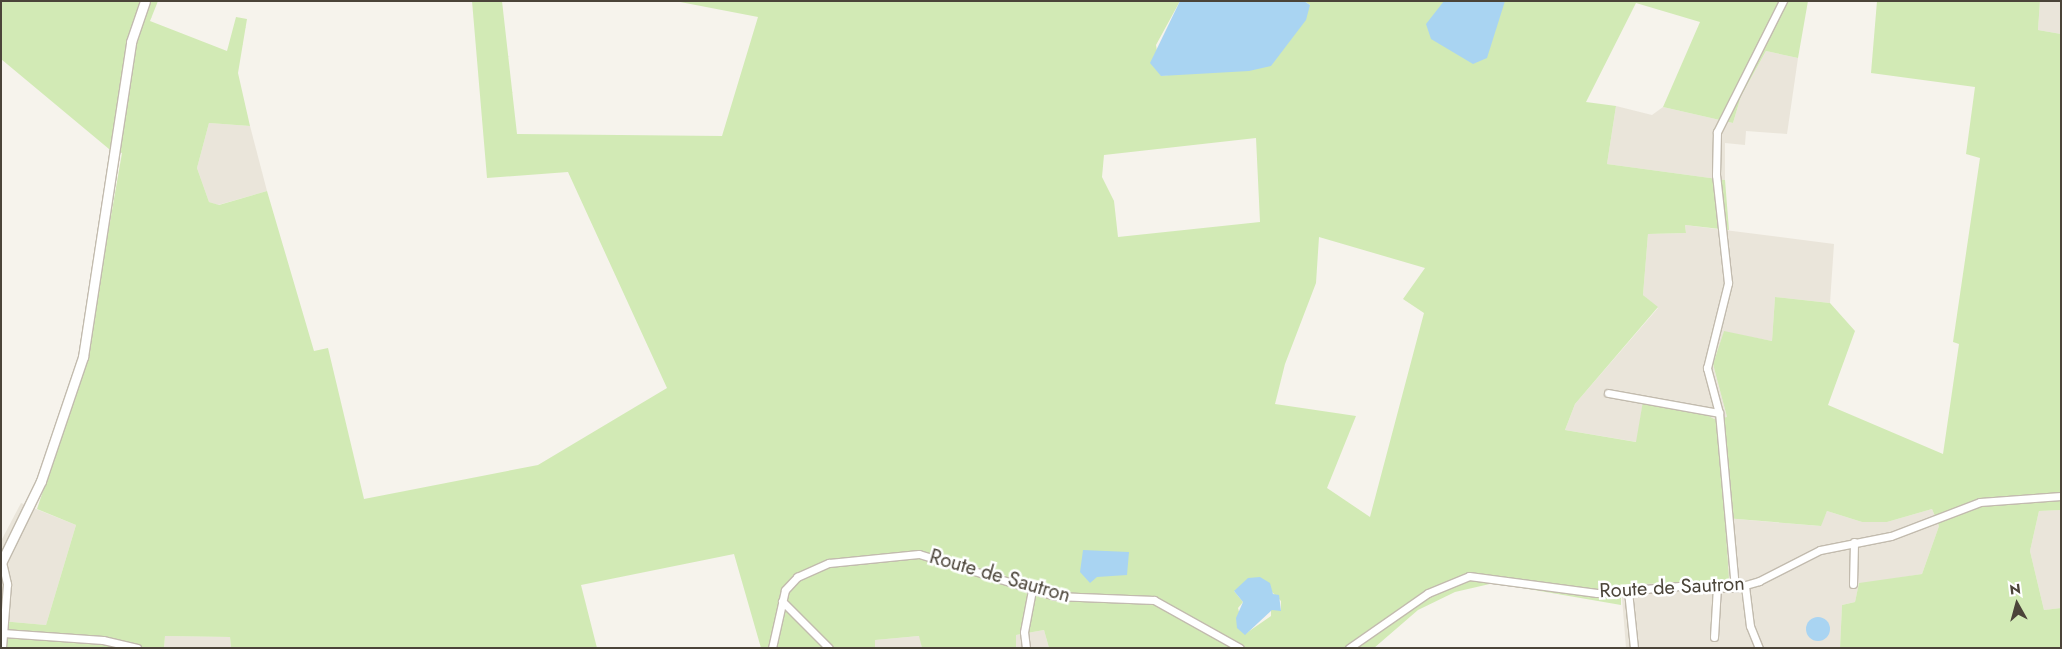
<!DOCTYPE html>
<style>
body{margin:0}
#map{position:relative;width:2062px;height:649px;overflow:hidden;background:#f6f3ec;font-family:Jost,sans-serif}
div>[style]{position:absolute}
.residential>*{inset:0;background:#eae5da}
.green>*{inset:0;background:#d2eab5}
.water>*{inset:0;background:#a9d4f2}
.round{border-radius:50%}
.roads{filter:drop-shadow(1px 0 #c2bbae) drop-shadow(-1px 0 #c2bbae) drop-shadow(0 1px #c2bbae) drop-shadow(0 -1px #c2bbae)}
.minor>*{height:7px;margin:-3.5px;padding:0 3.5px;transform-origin:3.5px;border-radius:3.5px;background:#fff}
.tertiary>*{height:9px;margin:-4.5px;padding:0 4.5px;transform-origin:4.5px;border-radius:4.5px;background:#fff}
span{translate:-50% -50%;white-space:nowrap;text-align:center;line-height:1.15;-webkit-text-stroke:5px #fff;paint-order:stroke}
.street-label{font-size:20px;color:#4b4439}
.frame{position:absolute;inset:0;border:2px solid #4b4439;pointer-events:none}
.north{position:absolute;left:1992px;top:579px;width:50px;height:50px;-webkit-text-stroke:4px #fff;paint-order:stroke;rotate:353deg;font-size:14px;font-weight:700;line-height:20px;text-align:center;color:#4b4439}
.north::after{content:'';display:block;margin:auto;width:18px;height:22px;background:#4b4439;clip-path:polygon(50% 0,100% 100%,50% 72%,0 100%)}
</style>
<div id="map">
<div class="residential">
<div style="clip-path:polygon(2040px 1px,2061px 1px,2061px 34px,2038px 30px)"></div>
<div style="clip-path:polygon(1766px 51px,1798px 58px,1787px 134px,1746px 131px,1745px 145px,1725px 143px,1725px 180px,1607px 164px,1616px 106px,1652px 115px,1663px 107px,1733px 123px,1741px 96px)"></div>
<div style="clip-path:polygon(209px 123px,250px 126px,267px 191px,218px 205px,209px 202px,197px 168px)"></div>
<div style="clip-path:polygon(1685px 225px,1834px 244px,1830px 303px,1775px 297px,1772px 341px,1724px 332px,1713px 364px,1727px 417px,1714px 419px,1702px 412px,1643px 402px,1637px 442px,1565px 430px,1575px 404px,1658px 308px,1643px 295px,1648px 234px,1686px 233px)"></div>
<div style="clip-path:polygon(21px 503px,76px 525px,46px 625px,1px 621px,1px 541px)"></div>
<div style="clip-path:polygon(1932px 509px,1939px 526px,1922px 574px,1859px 584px,1855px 602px,1842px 605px,1840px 648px,1626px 648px,1621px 585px,1673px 580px,1725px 518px,1820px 526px,1827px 511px,1862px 522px,1887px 522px)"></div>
<div style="clip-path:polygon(2061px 510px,2061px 608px,2044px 610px,2030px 551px,2039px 511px)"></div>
<div style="clip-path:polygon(1044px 630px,1049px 648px,1016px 648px,1016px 635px)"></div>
<div style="clip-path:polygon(165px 636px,230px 637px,231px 648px,164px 648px)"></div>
<div style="clip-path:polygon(920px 636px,922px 648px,875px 648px,874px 640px)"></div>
</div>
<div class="green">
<div style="clip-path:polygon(evenodd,1px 1px,158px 1px,150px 21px,227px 51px,236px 17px,247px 19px,238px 73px,250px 126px,209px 123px,197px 168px,209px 202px,219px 205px,267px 191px,314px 351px,328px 348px,364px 499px,538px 465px,667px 388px,568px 172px,487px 178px,472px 1px,502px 1px,517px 134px,722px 136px,758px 17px,675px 1px,1180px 1px,1156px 45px,1161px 76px,1192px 72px,1310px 5px,1304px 1px,1808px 1px,1798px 58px,1766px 51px,1741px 96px,1733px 123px,1663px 107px,1700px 22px,1636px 3px,1586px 102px,1616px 106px,1607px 164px,1725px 180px,1729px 230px,1685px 225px,1686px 233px,1648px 234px,1643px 295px,1658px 307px,1575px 404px,1565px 430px,1636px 442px,1643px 401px,1702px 412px,1714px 419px,1727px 417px,1713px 364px,1724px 331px,1772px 341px,1775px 297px,1830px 303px,1855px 331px,1828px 405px,1943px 454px,1959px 344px,1953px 342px,1980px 158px,1966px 154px,1975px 87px,1871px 73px,1877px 1px,2040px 1px,2038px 30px,2061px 34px,2061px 510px,2039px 511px,2030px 551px,2044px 610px,2061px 608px,2061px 648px,1840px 648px,1842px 605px,1855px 602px,1859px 583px,1922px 574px,1939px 526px,1932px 509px,1887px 522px,1862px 522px,1827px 511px,1821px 526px,1725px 518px,1729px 580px,1621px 585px,1621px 605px,1494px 583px,1455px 592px,1418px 610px,1374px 648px,1049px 648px,1044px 630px,1016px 635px,1016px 648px,922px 648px,919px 636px,875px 640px,875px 648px,761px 648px,734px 554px,581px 585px,597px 648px,231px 648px,230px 637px,165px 636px,164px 648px,1px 648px,1px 621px,46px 625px,76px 525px,37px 509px,85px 365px,122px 153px,109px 149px,1px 59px,1px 1px,1256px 138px,1260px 222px,1118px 237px,1114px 201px,1102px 177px,1104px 155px,1256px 138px,1px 1px,1319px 237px,1425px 268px,1403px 299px,1424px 313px,1370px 517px,1327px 488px,1356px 416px,1275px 404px,1285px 364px,1316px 283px,1319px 237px,1px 1px,1270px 590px,1281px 601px,1281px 610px,1271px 610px,1271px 616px,1245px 634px,1238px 608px,1243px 602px,1234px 591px,1270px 590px)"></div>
</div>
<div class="water">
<div style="clip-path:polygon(1180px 1px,1304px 1px,1310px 5px,1306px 20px,1271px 66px,1249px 71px,1161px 76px,1150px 63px)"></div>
<div style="clip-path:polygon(1444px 1px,1505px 1px,1487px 58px,1473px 64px,1431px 39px,1426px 24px)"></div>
<div style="clip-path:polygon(1083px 550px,1129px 552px,1127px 575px,1097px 577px,1090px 583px,1080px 572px)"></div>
<div style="clip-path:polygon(1260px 577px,1270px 583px,1273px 594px,1279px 595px,1281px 611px,1272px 610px,1245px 635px,1237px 628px,1236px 618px,1243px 602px,1234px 591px,1248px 578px)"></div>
<div class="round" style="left:1806px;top:617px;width:24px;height:24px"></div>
</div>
<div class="roads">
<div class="minor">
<div style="left:1608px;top:393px;width:113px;rotate:10.2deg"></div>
<div style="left:2px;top:562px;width:23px;rotate:77deg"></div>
<div style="left:7px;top:584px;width:64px;rotate:94.5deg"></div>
<div style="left:1853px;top:584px;width:42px;rotate:-88.6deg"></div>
<div style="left:1745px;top:586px;width:40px;rotate:82.9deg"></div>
<div style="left:1750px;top:626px;width:24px;rotate:68deg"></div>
<div style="left:1735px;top:588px;width:176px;rotate:-95.2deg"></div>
<div style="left:1719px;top:413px;width:47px;rotate:-104.9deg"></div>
<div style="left:1707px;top:368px;width:88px;rotate:-76.1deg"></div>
<div style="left:1728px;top:283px;width:109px;rotate:-96.3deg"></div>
<div style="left:1716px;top:175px;width:43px;rotate:-88.7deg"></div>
<div style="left:1717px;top:132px;width:147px;rotate:-63.3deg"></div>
<div style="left:1628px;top:591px;width:57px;rotate:84deg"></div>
<div style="left:782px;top:601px;width:66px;rotate:45deg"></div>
<div style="left:3px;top:633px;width:100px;rotate:4deg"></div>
<div style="left:103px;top:640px;width:35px;rotate:13deg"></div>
<div style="left:1714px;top:637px;width:50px;rotate:-86.6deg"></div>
<div style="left:772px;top:648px;width:59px;rotate:-77.4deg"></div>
<div style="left:785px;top:590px;width:18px;rotate:-47deg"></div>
<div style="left:797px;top:577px;width:35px;rotate:-24deg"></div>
<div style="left:829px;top:563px;width:90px;rotate:-5.7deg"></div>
<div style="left:919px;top:554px;width:142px;rotate:17.2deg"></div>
<div style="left:1055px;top:596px;width:99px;rotate:2.3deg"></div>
<div style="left:1154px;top:600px;width:98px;rotate:29.2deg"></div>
<div style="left:1026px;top:648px;width:16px;rotate:-97deg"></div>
<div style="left:1024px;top:632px;width:43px;rotate:-79.2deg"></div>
<div style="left:1349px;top:648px;width:96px;rotate:-34.8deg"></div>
<div style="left:1428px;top:593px;width:44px;rotate:-22.5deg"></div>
<div style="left:1469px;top:576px;width:129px;rotate:7.6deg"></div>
<div style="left:1597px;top:593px;width:83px;rotate:-4.8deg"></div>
<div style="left:1680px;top:586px;width:55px;rotate:2.1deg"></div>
<div style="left:1735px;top:588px;width:25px;rotate:-16deg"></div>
<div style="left:1759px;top:581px;width:68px;rotate:-26.9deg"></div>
<div style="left:1820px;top:550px;width:72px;rotate:-11.2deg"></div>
<div style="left:1891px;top:536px;width:95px;rotate:-20.9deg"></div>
<div style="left:1980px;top:502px;width:81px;rotate:-4.2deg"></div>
</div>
<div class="tertiary">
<div style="left:1px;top:563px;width:91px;rotate:-64deg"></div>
<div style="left:41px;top:481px;width:131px;rotate:-71.3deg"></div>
<div style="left:83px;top:357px;width:319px;rotate:-81.3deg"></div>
<div style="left:131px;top:42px;width:43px;rotate:-71.1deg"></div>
</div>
</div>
<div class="street-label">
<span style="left:1000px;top:576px;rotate:16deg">Route de Sautron</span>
<span style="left:1672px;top:587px;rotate:-3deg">Route de Sautron</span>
</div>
<div class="frame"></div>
<div class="north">N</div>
</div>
